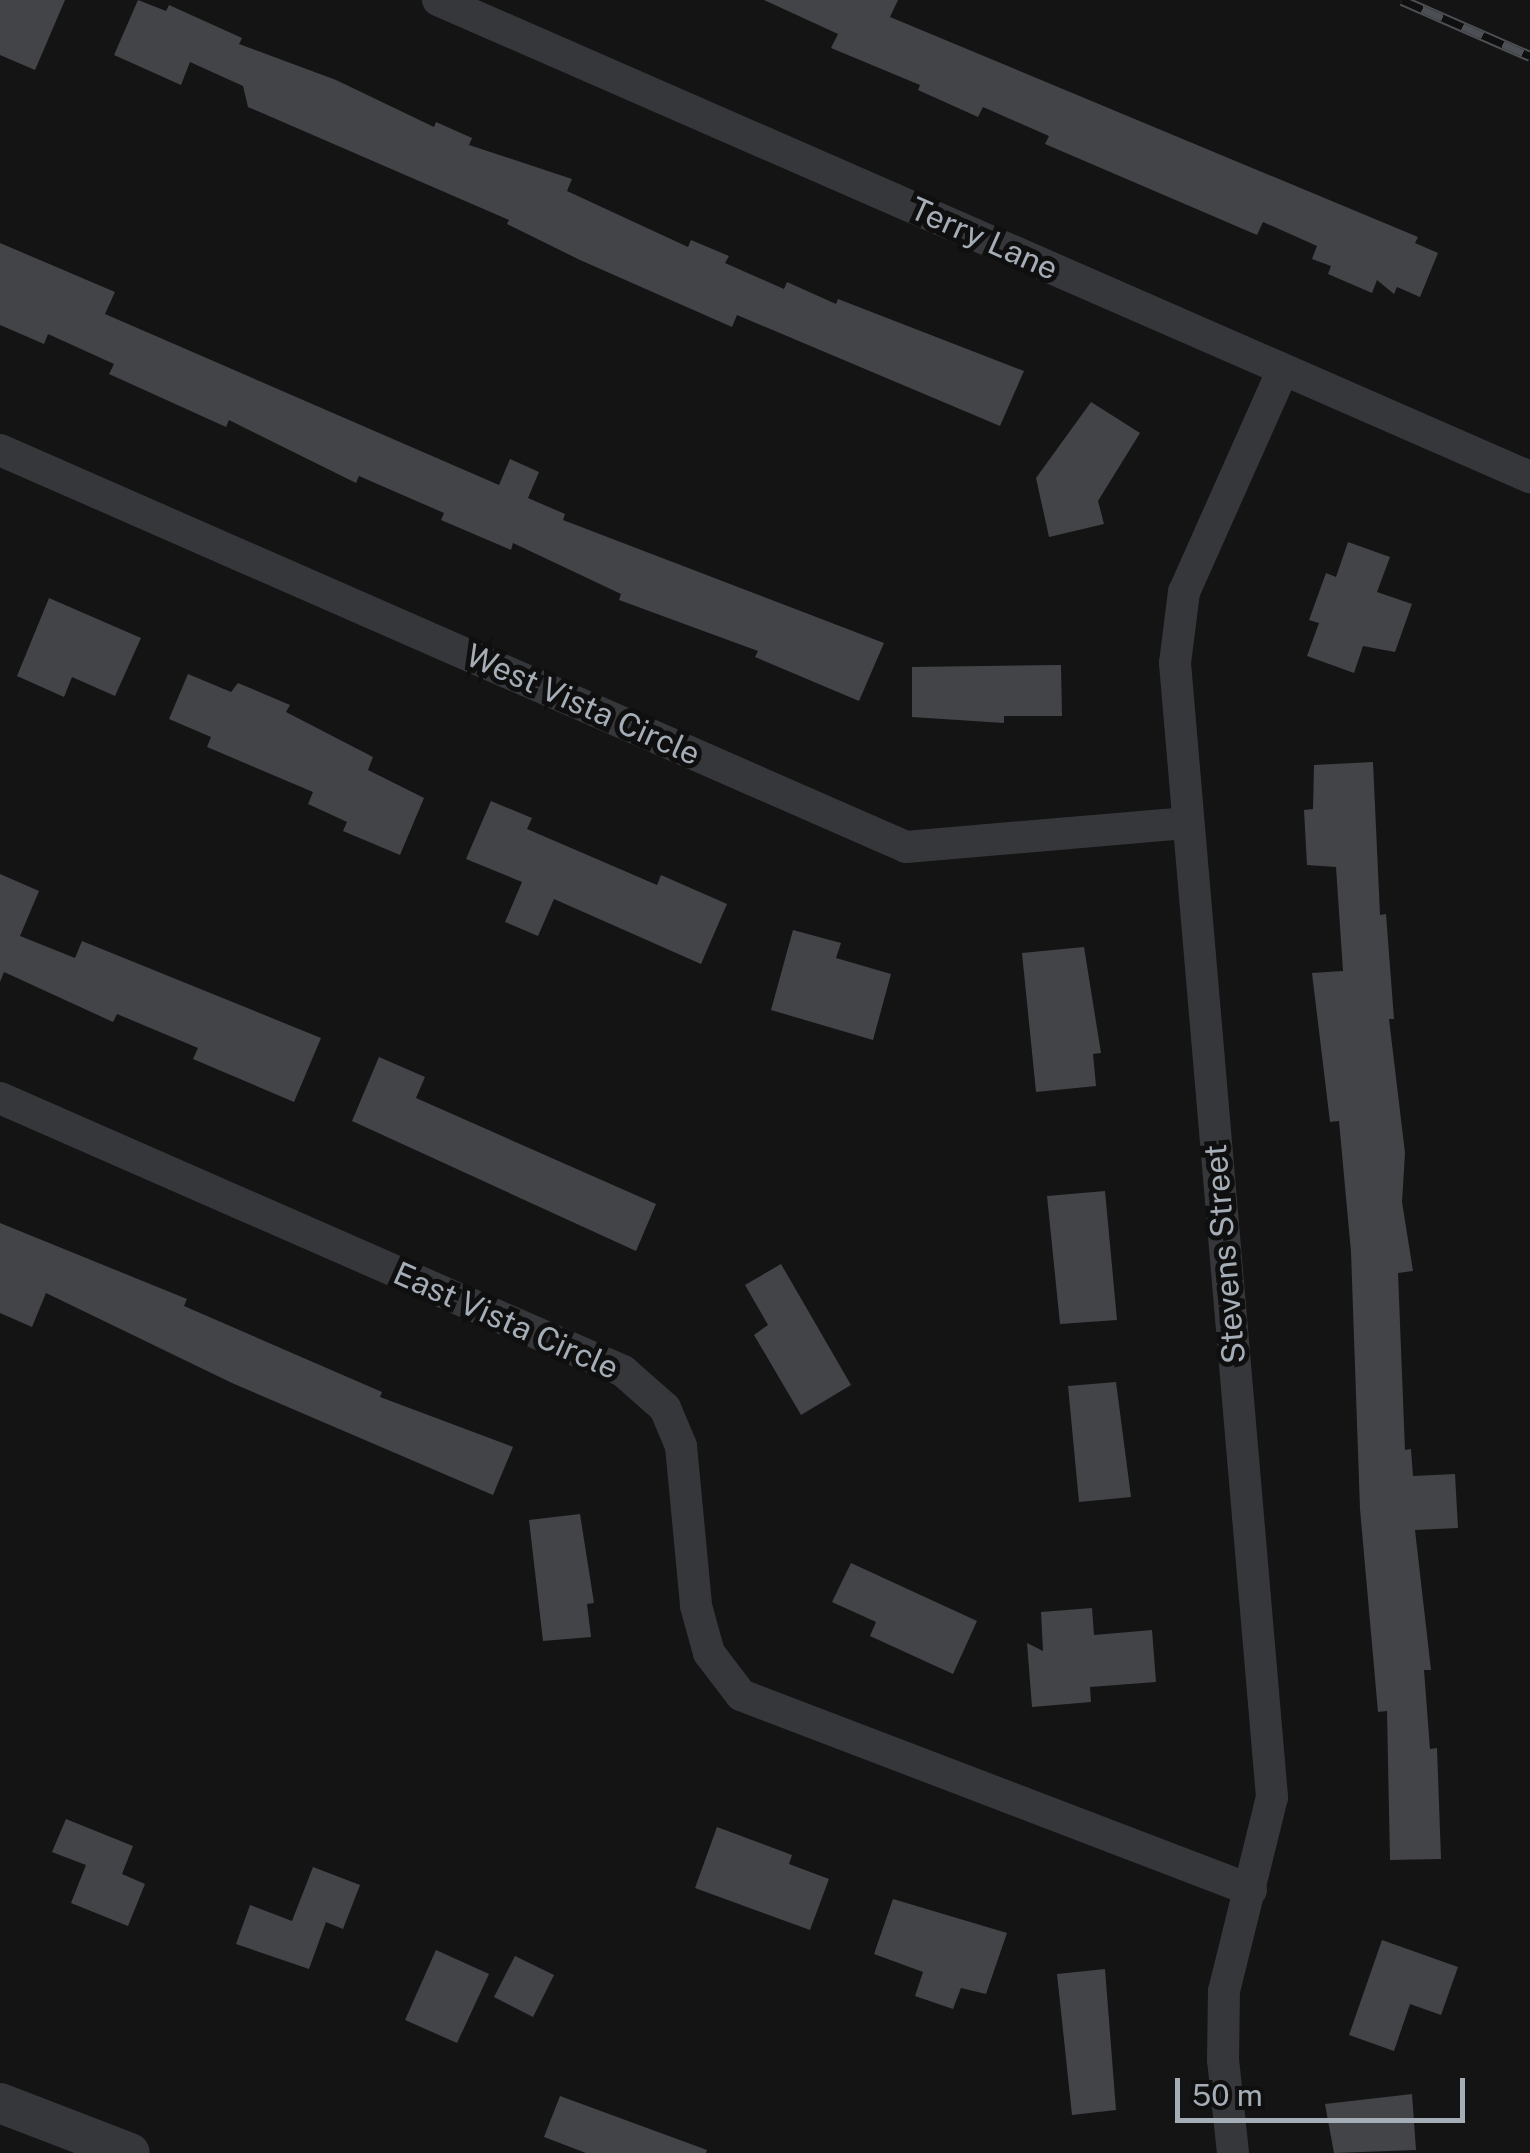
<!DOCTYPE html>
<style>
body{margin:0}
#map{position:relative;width:1530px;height:2153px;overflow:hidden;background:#141415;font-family:"Public Sans",sans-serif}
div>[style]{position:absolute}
.building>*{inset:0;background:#434448}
.minor>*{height:32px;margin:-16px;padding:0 16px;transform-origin:16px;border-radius:16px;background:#35373a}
.tertiary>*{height:40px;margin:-20px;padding:0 20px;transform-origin:20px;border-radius:20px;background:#35373a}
.rail>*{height:11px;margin-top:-5.5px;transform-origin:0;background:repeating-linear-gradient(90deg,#0f0f10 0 22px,#4c4f53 0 44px);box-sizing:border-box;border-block:2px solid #4c4f53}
span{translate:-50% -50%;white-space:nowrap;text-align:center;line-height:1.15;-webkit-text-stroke:10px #0f0f10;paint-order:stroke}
.street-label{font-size:32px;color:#a5adb6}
.scale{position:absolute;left:1175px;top:2078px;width:290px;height:45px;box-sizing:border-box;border:5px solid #a5adb6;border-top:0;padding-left:12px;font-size:30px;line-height:35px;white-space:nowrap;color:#a5adb6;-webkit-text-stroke:8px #0f0f10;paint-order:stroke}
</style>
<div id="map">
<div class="building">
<div style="clip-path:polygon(0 0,65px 0,35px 70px,0 55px)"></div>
<div style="clip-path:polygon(138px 0,166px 11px,169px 5px,242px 38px,239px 44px,336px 80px,434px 127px,436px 122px,472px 138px,469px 145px,572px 179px,567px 191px,688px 247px,691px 240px,729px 256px,725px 263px,784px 289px,787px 282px,836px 304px,838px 299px,1024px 371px,1000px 426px,737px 315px,732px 327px,580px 260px,507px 224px,509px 220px,248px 107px,243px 86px,190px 62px,181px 85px,114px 55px)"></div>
<div style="clip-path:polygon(764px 0,898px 0,890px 17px,1418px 237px,1415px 243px,1438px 253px,1420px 297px,1397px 287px,1394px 294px,1377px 280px,1372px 293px,1328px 274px,1331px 266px,1312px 259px,1317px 246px,1263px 222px,1257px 235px,1045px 144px,1049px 136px,983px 107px,978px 117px,918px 90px,920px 85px,831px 48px,838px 34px)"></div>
<div style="clip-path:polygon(0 243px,115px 292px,105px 314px,499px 485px,510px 459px,539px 472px,528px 498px,565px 514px,563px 520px,884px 643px,859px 701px,755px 657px,758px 651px,619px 600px,621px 594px,513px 543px,511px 550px,441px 520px,444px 513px,359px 476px,356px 483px,229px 420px,226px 427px,151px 393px,109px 374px,114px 364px,48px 334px,44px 344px,0 325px)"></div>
<div style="clip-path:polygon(1091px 402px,1140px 433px,1098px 501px,1104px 524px,1049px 537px,1036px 478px)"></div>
<div style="clip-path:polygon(1348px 542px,1390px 557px,1377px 592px,1412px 604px,1395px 652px,1363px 646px,1354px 673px,1307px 656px,1319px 623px,1309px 620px,1326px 573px,1336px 577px)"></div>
<div style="clip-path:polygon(49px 598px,141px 638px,115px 696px,72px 677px,64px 697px,17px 676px)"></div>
<div style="clip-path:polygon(1061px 665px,1062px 716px,1004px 716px,1004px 723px,912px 717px,912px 667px)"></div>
<div style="clip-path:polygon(188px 674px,231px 692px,238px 683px,290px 705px,286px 712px,373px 757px,368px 770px,424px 798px,400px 855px,343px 831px,347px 822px,308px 804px,313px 792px,207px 747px,211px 737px,169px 719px)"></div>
<div style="clip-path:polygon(1373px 762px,1380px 915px,1386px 914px,1394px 1019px,1389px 1019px,1405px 1153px,1402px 1202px,1413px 1271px,1398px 1273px,1405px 1450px,1411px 1449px,1413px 1476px,1455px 1474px,1458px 1528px,1415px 1530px,1431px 1670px,1424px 1670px,1430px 1749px,1437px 1748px,1441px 1859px,1390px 1860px,1387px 1711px,1378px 1712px,1360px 1509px,1351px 1252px,1339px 1121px,1330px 1122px,1312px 973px,1343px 971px,1336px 867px,1307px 865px,1304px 810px,1313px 809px,1314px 765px)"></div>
<div style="clip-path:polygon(491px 801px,532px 818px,527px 829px,657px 885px,661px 875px,727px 904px,701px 964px,554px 899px,538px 936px,505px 922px,522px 882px,466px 859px)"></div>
<div style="clip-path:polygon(0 874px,39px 891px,20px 936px,75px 958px,82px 941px,321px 1038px,294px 1102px,193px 1059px,198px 1048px,117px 1014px,113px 1022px,4px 972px,0 982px)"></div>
<div style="clip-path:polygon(793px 930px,841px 943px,836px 958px,891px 974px,873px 1040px,771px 1010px)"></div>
<div style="clip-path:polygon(1084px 947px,1101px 1053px,1093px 1054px,1096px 1086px,1036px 1092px,1022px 953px)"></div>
<div style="clip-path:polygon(379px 1057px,425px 1077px,416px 1098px,656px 1204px,636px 1251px,352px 1121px)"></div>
<div style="clip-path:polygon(1105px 1191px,1117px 1320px,1060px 1324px,1047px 1196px)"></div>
<div style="clip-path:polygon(0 1223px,187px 1299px,184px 1306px,382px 1392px,380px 1397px,513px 1447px,493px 1495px,232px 1383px,46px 1293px,32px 1327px,0 1313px)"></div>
<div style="clip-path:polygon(781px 1264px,851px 1385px,801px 1415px,754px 1335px,768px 1325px,745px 1285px)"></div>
<div style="clip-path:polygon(1116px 1382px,1131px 1497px,1079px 1502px,1068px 1386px)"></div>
<div style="clip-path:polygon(580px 1514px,594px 1603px,587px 1604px,591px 1637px,543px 1641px,529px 1520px)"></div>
<div style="clip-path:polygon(851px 1563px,977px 1621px,953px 1674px,870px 1636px,876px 1622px,832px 1602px)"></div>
<div style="clip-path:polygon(1092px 1608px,1094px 1635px,1152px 1630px,1156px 1682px,1090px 1687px,1091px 1702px,1032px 1707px,1027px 1643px,1043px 1651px,1041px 1612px)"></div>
<div style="clip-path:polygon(66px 1819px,133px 1846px,122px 1874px,145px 1884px,128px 1926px,71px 1903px,86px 1865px,52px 1852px)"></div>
<div style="clip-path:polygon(717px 1827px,792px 1855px,789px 1864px,829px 1879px,810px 1930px,695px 1888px)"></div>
<div style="clip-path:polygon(313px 1867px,360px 1885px,343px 1929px,326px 1922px,309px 1969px,236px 1944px,250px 1905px,292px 1921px)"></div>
<div style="clip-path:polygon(893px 1899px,1007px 1933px,986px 1994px,961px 1988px,953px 2009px,915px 1996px,923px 1972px,874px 1954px)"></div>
<div style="clip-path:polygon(1382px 1940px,1458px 1967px,1441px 2015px,1410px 2004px,1394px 2051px,1349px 2035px)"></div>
<div style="clip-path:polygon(436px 1950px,489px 1974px,457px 2043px,405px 2020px)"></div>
<div style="clip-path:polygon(515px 1956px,554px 1975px,533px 2017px,494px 1997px)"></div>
<div style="clip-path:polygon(1105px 1969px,1116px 2110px,1072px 2115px,1057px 1974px)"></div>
<div style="clip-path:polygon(1412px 2094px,1416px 2150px,1334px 2153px,1325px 2104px)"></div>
<div style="clip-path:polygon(560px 2096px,707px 2150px,706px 2153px,586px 2153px,544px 2137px)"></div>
</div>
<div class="minor">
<div style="left:438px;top:0;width:1192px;rotate:23.6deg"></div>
<div style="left:0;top:450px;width:989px;rotate:23.66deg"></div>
<div style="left:906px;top:847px;width:283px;rotate:-4.9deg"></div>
<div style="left:0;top:1098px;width:680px;rotate:23.66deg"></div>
<div style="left:623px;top:1371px;width:56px;rotate:41.4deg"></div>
<div style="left:665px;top:1408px;width:41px;rotate:67.2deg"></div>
<div style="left:681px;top:1446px;width:161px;rotate:84.6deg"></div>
<div style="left:696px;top:1606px;width:49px;rotate:74.5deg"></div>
<div style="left:709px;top:1653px;width:53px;rotate:52.7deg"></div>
<div style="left:741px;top:1695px;width:546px;rotate:20.92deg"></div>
<div style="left:1233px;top:2153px;width:94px;rotate:-96.1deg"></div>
<div style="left:1223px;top:2060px;width:69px;rotate:-89.2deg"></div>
<div style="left:1224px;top:1991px;width:200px;rotate:-76.1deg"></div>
<div style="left:1272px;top:1797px;width:1138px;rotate:-94.89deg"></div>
<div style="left:1175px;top:663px;width:72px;rotate:-82.8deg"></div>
<div style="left:1184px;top:592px;width:243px;rotate:-66deg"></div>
</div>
<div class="tertiary">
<div style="left:0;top:2103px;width:139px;rotate:21deg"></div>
</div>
<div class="rail">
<div style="left:1402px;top:0;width:140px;rotate:23.6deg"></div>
</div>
<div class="street-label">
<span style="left:984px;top:239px;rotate:24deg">Terry Lane</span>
<span style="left:583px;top:705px;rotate:24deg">West Vista Circle</span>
<span style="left:1225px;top:1254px;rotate:-95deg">Stevens Street</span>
<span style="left:506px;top:1321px;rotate:24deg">East Vista Circle</span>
</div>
<div class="scale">50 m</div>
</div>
